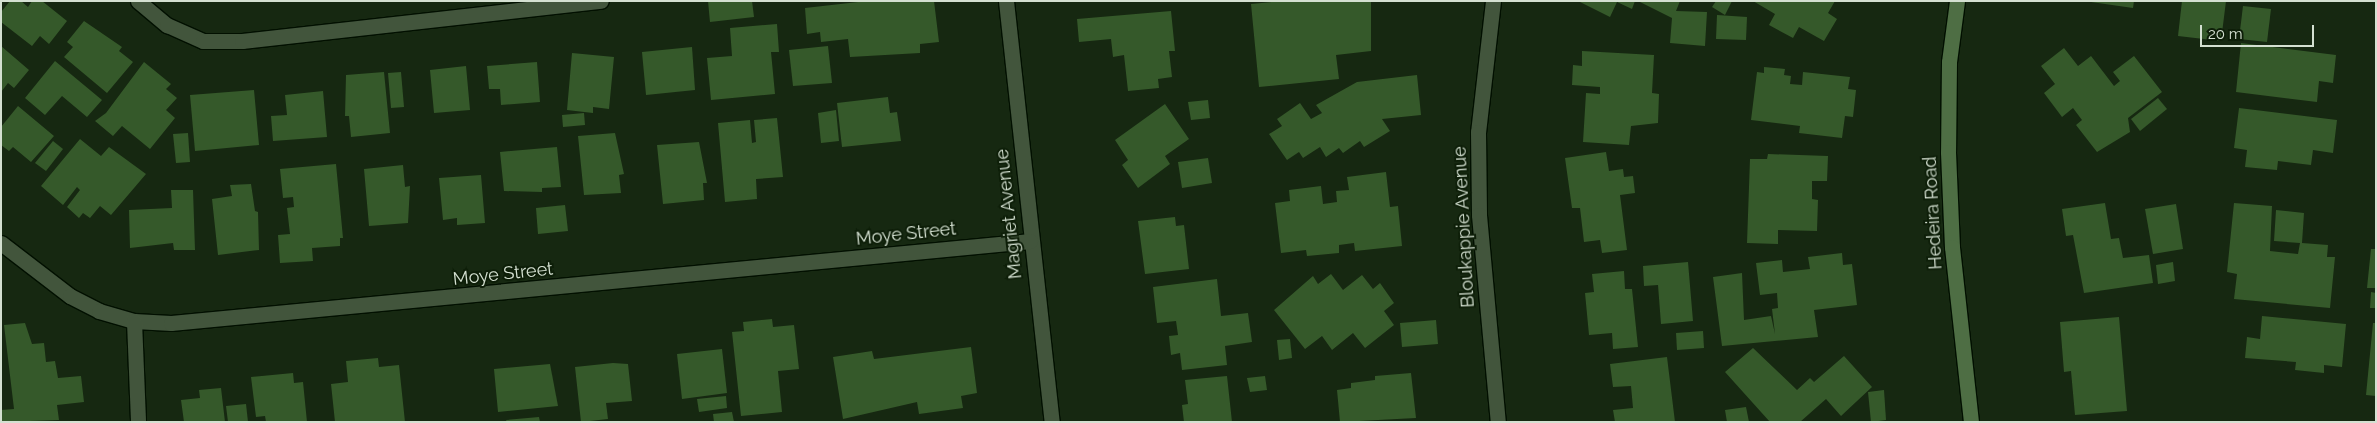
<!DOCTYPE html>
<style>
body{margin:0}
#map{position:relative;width:2377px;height:423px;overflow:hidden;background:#162811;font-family:Raleway,sans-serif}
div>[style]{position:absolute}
.building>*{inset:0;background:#35592a}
.roads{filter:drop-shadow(1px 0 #021000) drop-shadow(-1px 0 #021000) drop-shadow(0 1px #021000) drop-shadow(0 -1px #021000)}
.street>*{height:15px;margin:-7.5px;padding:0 7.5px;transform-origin:7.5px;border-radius:7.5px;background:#42553c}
.secondary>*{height:15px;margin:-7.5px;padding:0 7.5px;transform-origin:7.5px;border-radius:7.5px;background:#4e6e44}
span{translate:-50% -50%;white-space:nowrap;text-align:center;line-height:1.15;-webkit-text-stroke:4px #0d1e08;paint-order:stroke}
.street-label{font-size:18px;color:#d4e0d1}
.frame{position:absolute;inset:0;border:2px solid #d4e0d1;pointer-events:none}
.scale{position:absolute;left:2200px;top:25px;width:114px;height:22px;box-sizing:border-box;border:2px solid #d4e0d1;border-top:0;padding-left:6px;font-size:15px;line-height:18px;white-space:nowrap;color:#d4e0d1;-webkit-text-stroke:4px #0d1e08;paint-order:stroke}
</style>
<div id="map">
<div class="building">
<div style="clip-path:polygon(10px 1px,21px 1px,28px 7px,32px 1px,42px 1px,67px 21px,49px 44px,40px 36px,32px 46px,1px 22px,1px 12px)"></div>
<div style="clip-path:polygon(708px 1px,752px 1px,754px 17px,710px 22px)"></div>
<div style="clip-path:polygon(867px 1px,934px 1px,939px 42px,920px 44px,920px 53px,850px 57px,848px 39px,821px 42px,820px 32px,807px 34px,805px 8px)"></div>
<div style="clip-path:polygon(1281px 1px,1371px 1px,1371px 51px,1336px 55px,1339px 79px,1259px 87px,1251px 4px)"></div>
<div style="clip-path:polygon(1578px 1px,1635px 1px,1632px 9px,1617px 2px,1610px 17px)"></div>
<div style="clip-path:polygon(1638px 1px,1680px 1px,1676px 11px,1707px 12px,1705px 46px,1670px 43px,1672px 18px)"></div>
<div style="clip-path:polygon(1716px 1px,1732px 1px,1725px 15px,1712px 7px)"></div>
<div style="clip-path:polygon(1753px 1px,1835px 1px,1828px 13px,1837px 19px,1824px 41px,1799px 27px,1793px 38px,1769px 25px,1775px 14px)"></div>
<div style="clip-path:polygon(2084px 1px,2134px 1px,2133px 8px)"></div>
<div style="clip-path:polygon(2182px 1px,2226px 1px,2221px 41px,2178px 36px)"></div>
<div style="clip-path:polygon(2243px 6px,2271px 9px,2267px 42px,2239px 39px)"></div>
<div style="clip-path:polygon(1171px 11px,1175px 51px,1169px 51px,1172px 77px,1158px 79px,1159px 88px,1128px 91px,1124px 55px,1113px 57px,1111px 39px,1079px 42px,1077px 19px)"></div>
<div style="clip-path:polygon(1717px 15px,1747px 17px,1746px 40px,1716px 39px)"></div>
<div style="clip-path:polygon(84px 21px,122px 47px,119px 51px,133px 62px,107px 93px,64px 57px,73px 47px,67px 42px)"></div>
<div style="clip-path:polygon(777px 24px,779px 52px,771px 52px,775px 94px,711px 100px,707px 58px,732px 56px,730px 28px)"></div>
<div style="clip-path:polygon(2241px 43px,2336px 55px,2333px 83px,2319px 81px,2317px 102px,2236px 92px)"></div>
<div style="clip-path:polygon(1px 46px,29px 70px,14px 88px,8px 83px,1px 92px)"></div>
<div style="clip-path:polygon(828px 46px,832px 83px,793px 86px,789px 50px)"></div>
<div style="clip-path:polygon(692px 47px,695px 90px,646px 95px,642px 52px)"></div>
<div style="clip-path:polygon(2064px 48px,2078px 66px,2091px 56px,2114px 86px,2120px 81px,2113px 72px,2134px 56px,2162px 92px,2128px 118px,2130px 132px,2097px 152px,2076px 125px,2082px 120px,2073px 108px,2062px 117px,2044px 93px,2055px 84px,2041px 66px)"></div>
<div style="clip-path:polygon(1582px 51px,1654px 55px,1652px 93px,1659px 94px,1658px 123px,1631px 126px,1629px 145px,1583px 142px,1586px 93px,1600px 94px,1600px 87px,1572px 85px,1573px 65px,1582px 66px)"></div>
<div style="clip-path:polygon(572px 53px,614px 57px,609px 109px,593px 107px,593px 113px,567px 110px)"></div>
<div style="clip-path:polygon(55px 61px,102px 100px,87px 117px,62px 96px,45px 115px,25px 98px)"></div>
<div style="clip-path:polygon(144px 62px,171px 84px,166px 89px,177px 98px,166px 110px,175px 118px,150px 149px,122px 126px,113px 136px,95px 121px,106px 113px)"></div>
<div style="clip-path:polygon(537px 62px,540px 102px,501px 105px,500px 89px,489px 89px,487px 66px)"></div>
<div style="clip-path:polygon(466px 66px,470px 110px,434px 113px,430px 70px)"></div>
<div style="clip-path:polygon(1764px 67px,1785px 69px,1784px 75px,1791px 76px,1790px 84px,1802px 85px,1803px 72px,1850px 77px,1848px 89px,1856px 90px,1853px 117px,1845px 116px,1842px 138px,1799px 133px,1800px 126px,1751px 120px,1757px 72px,1764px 73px)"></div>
<div style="clip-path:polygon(384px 72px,390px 133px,351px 137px,349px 116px,345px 116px,346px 75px)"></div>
<div style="clip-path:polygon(401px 72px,404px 107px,391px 108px,388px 73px)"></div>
<div style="clip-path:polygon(1417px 75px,1421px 115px,1382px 119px,1390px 131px,1364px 147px,1360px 141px,1343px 153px,1339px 148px,1326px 157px,1320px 147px,1303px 158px,1299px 152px,1287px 160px,1269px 134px,1282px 126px,1277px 119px,1300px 103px,1311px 119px,1322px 113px,1316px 105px,1357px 82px)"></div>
<div style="clip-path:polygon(254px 90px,259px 145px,195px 151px,190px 95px)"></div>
<div style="clip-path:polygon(323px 91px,327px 137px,273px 141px,271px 116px,287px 115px,285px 95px)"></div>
<div style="clip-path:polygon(888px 97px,890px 113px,897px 112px,901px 141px,842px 147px,837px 103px)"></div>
<div style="clip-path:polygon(2158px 98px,2167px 109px,2140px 131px,2131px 119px)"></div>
<div style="clip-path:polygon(1208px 100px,1210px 118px,1191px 120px,1188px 102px)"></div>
<div style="clip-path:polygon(1165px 104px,1189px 139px,1165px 156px,1170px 164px,1138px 188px,1122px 165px,1128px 160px,1115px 140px)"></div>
<div style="clip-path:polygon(18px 106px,54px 136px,31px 162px,13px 147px,9px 151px,1px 145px,1px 127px)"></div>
<div style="clip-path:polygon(2239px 108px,2337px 120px,2333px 153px,2313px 150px,2311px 165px,2278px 161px,2277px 170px,2245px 167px,2247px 150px,2234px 148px)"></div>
<div style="clip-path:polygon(836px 110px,839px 141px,821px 143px,818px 113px)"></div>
<div style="clip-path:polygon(584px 113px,585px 125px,563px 127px,562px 115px)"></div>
<div style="clip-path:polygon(777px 118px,783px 177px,756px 179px,757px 199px,725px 202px,718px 123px,750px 120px,752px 143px,756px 142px,754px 120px)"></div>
<div style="clip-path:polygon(188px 133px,190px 162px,176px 163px,173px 134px)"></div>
<div style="clip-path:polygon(615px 133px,624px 174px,619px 175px,621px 193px,584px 195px,578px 136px)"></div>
<div style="clip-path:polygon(80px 139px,101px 156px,109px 147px,146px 174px,111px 215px,100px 206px,90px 218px,83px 213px,79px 218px,67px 207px,80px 190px,77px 187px,63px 205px,41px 186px)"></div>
<div style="clip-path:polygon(53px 141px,63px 149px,46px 171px,35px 163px)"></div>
<div style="clip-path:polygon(699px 142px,707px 183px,703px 183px,704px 200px,663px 204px,657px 145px)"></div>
<div style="clip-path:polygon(557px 147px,561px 187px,542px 188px,542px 192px,504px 191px,500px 152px)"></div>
<div style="clip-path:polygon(1606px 152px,1609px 171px,1623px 169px,1624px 177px,1633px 176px,1635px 193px,1620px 195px,1627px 250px,1602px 253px,1600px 240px,1584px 242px,1580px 208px,1572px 208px,1565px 158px)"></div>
<div style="clip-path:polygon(1768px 154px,1828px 156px,1827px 181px,1812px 181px,1812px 199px,1818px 200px,1817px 231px,1778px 230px,1778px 244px,1747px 243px,1750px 159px,1767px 159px)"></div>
<div style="clip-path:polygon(1208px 158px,1212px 183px,1182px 188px,1178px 162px)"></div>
<div style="clip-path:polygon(336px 164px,343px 238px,340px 238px,340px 246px,312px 248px,313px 261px,280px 263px,278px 235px,290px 234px,287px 208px,294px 207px,293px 197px,283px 198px,280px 169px)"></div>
<div style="clip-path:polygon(403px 165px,405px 187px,410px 186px,408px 223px,369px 226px,364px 169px)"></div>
<div style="clip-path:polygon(1386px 172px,1390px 207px,1398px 206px,1402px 246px,1355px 251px,1354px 243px,1339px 245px,1339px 253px,1307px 256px,1306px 250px,1281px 253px,1275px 203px,1290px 201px,1289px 190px,1321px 186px,1323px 204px,1337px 202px,1336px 191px,1349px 190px,1347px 177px)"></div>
<div style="clip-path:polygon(481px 175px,485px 223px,457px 225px,457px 218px,443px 220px,439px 178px)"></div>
<div style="clip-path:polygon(251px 184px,255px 211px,258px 212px,259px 250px,218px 255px,212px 199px,232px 196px,230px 185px)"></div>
<div style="clip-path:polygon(171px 190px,193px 190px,195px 250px,174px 250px,173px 243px,130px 248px,129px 210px,172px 208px)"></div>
<div style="clip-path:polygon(2105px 203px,2111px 239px,2119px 238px,2123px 258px,2149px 255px,2153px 283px,2084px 293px,2073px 235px,2066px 236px,2062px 209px)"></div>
<div style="clip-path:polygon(2234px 203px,2272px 206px,2270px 251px,2298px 254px,2300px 243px,2274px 241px,2276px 210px,2304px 213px,2302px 243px,2328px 245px,2327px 257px,2335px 257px,2330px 308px,2234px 299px,2237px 274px,2227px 272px)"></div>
<div style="clip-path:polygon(2176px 204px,2183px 249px,2153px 254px,2145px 209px)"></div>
<div style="clip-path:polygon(565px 205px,568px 231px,538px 234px,536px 208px)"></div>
<div style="clip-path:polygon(1175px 217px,1176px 226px,1184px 225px,1189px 269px,1145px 274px,1138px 221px)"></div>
<div style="clip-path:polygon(2371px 249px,2376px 249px,2376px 288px,2367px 288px)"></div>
<div style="clip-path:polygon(1842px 253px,1843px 265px,1852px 264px,1857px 305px,1814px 310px,1818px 337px,1722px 346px,1713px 277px,1742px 273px,1744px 320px,1771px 316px,1775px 334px,1772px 309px,1778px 308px,1777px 293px,1760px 295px,1756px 263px,1782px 260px,1783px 272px,1810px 269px,1808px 257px)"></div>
<div style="clip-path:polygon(1688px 262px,1693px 321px,1661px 324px,1658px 285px,1644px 286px,1643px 266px)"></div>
<div style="clip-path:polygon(2173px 262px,2175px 281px,2158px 284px,2156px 265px)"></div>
<div style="clip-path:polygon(1624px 271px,1625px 289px,1632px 289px,1638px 347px,1613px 349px,1612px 333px,1589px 335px,1585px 293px,1594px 292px,1592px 274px)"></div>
<div style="clip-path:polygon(1331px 274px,1343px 290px,1362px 275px,1373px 289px,1380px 283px,1394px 303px,1384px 311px,1394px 325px,1365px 348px,1353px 333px,1332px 350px,1322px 336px,1305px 349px,1274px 310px,1313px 276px,1318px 284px)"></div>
<div style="clip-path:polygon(1217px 279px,1221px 316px,1248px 313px,1252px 342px,1225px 346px,1227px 365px,1182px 370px,1180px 353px,1171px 355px,1169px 336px,1178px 335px,1176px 321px,1157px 323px,1153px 287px)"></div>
<div style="clip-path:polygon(2371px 292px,2376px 293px,2376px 308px,2370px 308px)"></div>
<div style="clip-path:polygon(2262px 316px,2346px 324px,2342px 367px,2324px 365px,2324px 373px,2295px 370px,2296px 362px,2245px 358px,2247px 337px,2260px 339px)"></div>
<div style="clip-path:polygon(2119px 317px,2127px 411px,2075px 415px,2071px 371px,2064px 372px,2060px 322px)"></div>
<div style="clip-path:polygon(772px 319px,773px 327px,794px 325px,799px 369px,778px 371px,782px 412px,741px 416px,732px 332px,744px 331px,743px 322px)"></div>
<div style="clip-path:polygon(1436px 320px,1438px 344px,1402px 347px,1400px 323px)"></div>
<div style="clip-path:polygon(25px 323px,32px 344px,44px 343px,46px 362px,55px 361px,58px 378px,81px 376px,84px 402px,57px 405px,59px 420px,1px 422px,1px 410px,14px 409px,4px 325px)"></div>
<div style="clip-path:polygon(2373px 323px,2376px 323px,2376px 396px,2366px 395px)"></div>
<div style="clip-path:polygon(1703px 331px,1704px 348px,1677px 350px,1676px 333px)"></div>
<div style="clip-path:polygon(1290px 339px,1292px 358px,1279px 360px,1277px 340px)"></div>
<div style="clip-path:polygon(971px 347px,977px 393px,961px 396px,963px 408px,919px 414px,917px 402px,843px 419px,833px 357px,872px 351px,874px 359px)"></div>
<div style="clip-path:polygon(1753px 348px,1797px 390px,1810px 378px,1814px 382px,1844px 356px,1872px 387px,1841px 416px,1826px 399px,1800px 422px,1770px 422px,1725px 372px)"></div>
<div style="clip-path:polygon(722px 349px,727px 393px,682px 399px,677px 354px)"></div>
<div style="clip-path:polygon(1667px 357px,1675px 422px,1615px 422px,1613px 410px,1633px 408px,1631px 386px,1613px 387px,1610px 364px)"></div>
<div style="clip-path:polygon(378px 358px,379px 367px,399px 365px,405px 422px,335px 422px,331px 384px,348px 382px,346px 361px)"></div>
<div style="clip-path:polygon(613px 363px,628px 364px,632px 401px,606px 403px,608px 419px,581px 422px,575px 367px)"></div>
<div style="clip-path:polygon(550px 364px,558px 406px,498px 412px,494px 369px)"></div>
<div style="clip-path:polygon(293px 373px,294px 383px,303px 382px,307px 422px,266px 422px,265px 416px,256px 417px,251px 377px)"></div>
<div style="clip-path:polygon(1411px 373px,1416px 418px,1340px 422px,1337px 390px,1351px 388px,1351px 383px,1375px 380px,1375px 376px)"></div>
<div style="clip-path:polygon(1227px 376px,1232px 422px,1184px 422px,1182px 405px,1188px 404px,1185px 380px)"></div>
<div style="clip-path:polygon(1265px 376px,1267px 390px,1250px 392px,1247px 378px)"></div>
<div style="clip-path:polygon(221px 388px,225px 422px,184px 422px,181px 400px,200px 398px,199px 390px)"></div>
<div style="clip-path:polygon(1884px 390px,1886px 420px,1871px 422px,1868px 392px)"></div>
<div style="clip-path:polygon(726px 396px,727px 408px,699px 412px,697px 399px)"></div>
<div style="clip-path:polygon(246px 404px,248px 422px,228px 422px,226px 406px)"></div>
<div style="clip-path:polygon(1746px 407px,1749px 422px,1727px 422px,1725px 410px)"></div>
<div style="clip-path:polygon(732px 412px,734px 422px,714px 422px,713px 414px)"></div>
<div style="clip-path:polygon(539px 417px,540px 422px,507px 422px,506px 420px)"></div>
</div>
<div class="roads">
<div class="street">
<div style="left:138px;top:1px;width:38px;rotate:40deg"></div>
<div style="left:167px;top:25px;width:39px;rotate:24deg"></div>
<div style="left:203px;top:41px;width:39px"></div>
<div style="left:242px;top:41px;width:361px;rotate:-6.4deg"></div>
<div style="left:1006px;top:1px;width:424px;rotate:83.8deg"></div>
<div style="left:1493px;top:1px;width:132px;rotate:96.5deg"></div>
<div style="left:1478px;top:132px;width:83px;rotate:89.3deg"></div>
<div style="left:1479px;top:215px;width:208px;rotate:84.8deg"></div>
<div style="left:1px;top:243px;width:87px;rotate:37.5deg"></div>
<div style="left:70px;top:296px;width:33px;rotate:27deg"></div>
<div style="left:99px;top:311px;width:36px;rotate:16deg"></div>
<div style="left:134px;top:321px;width:37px;rotate:3deg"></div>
<div style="left:171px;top:323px;width:863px;rotate:-5.45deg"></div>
<div style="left:134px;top:321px;width:101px;rotate:87.7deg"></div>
</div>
<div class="secondary">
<div style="left:1957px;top:1px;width:62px;rotate:97.5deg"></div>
<div style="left:1949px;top:62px;width:90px;rotate:90.6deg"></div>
<div style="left:1948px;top:152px;width:95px;rotate:87.6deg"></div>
<div style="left:1952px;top:247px;width:176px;rotate:83.8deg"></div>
</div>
</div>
<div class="street-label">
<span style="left:1933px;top:213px;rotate:-93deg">Hedeira Road</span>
<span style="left:1009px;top:214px;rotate:-96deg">Magriet Avenue</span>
<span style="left:1464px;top:227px;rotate:-93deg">Bloukappie Avenue</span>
<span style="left:906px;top:234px;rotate:-6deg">Moye Street</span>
<span style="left:503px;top:274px;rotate:-6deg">Moye Street</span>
</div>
<div class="frame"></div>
<div class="scale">20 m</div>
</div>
